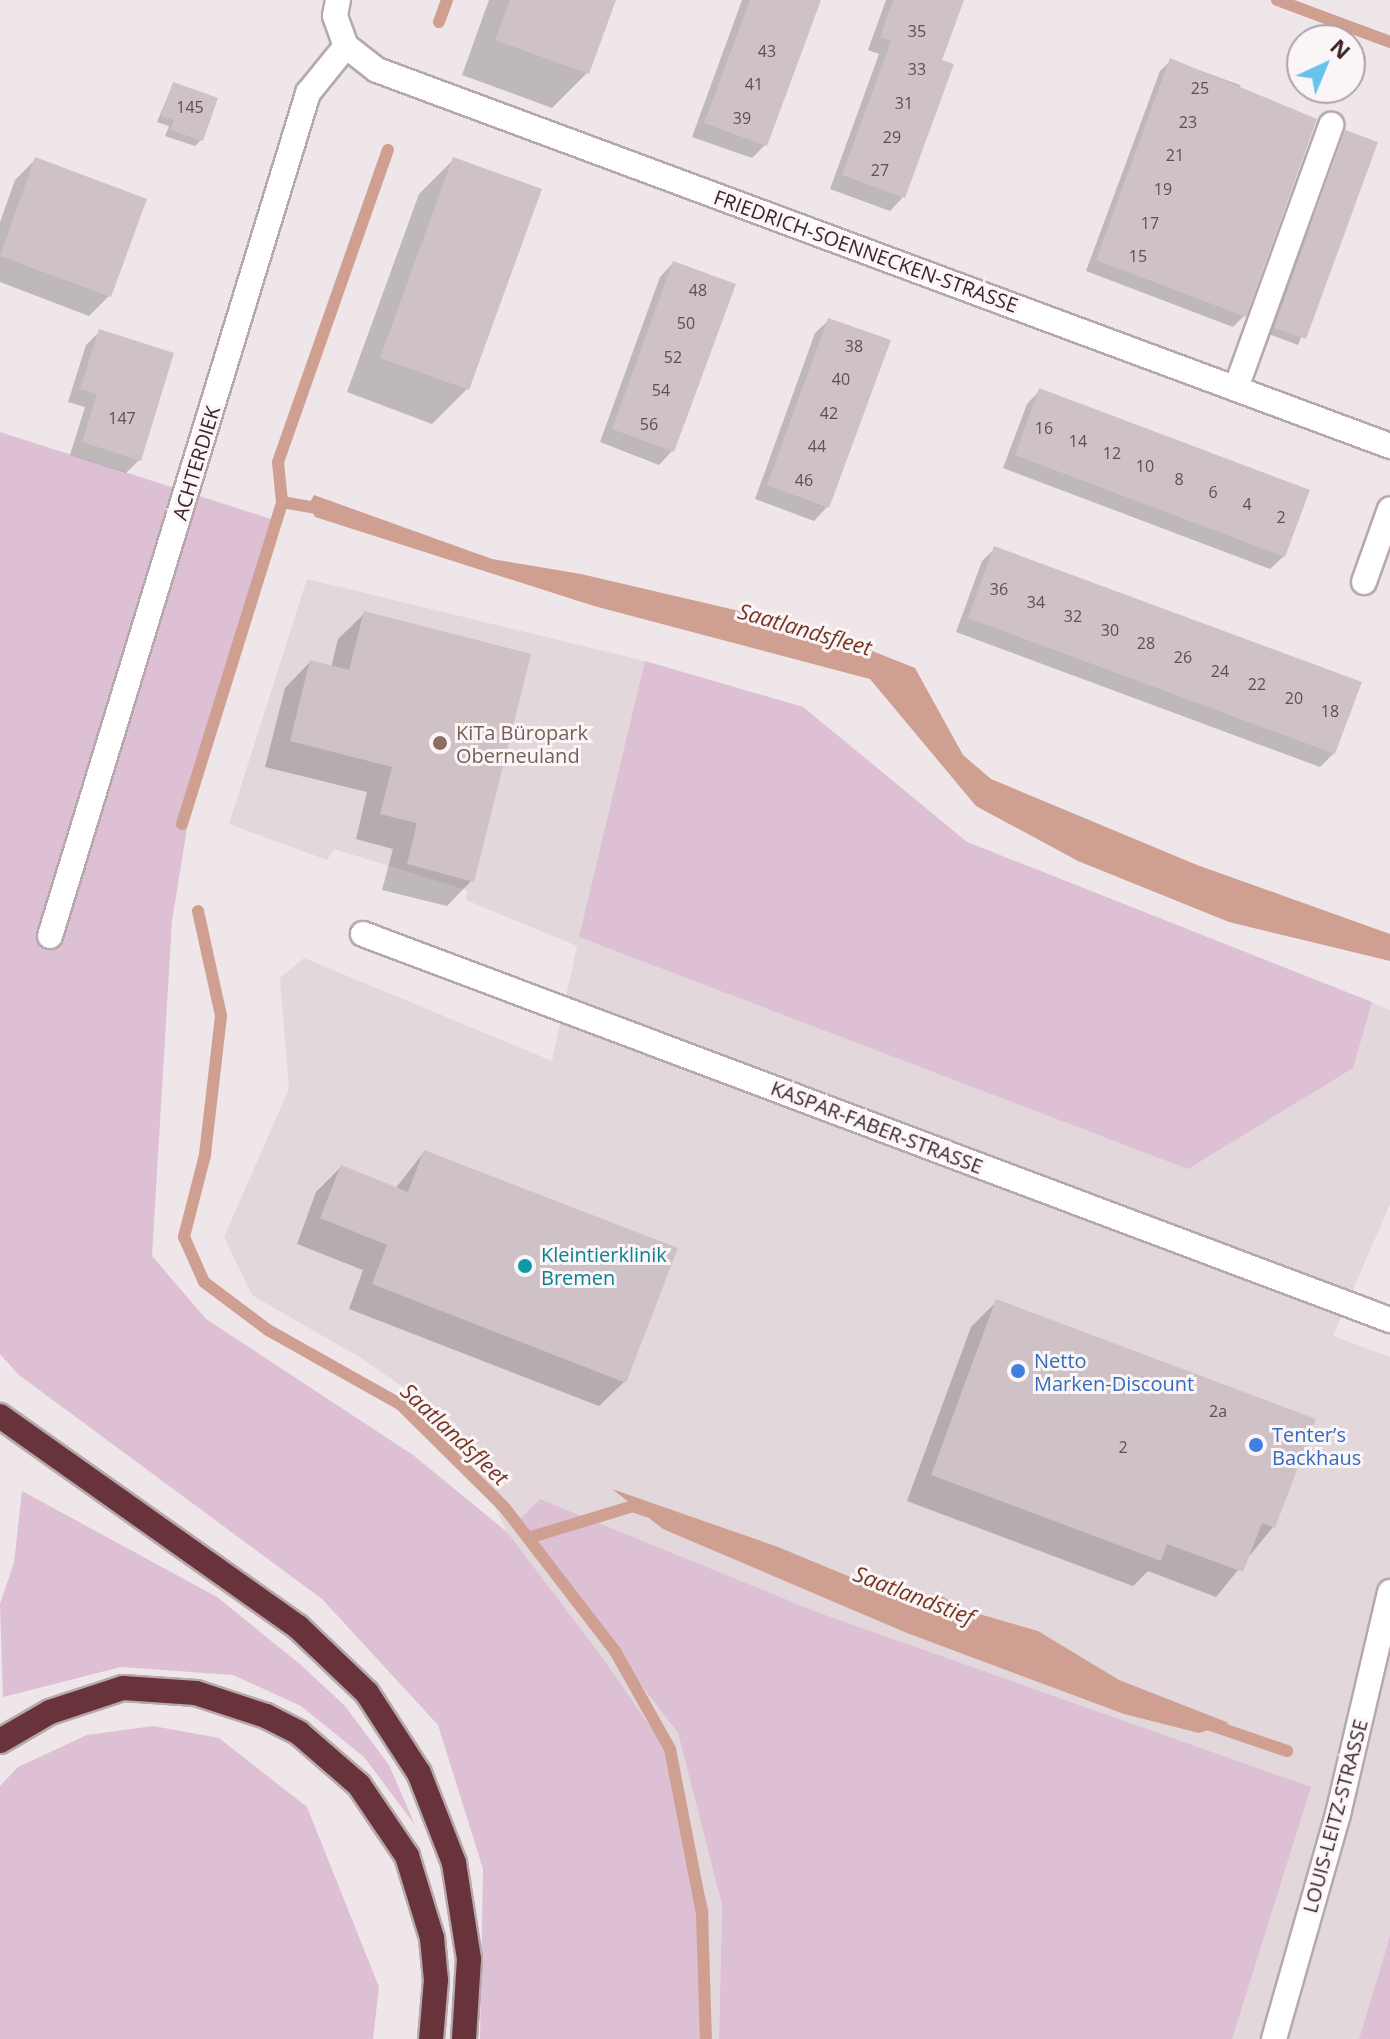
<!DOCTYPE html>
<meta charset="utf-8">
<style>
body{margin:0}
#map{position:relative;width:1390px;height:2039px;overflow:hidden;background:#eee6e9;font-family:"Open Sans",sans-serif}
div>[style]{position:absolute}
.built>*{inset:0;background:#e2d7db}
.green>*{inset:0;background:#ddc0d4}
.water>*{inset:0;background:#cf9f92}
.shadow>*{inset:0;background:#0003}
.stream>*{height:12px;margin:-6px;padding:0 6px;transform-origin:6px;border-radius:6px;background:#cf9f92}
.building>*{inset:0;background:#cec2c7}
.roads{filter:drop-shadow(2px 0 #b6a8ac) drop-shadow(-2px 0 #b6a8ac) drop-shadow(0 2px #b6a8ac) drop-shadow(0 -2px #b6a8ac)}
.lane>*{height:24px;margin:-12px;padding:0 12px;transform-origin:12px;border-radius:12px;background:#fff}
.street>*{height:24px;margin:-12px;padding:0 12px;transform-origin:12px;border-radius:12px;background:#fff}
.highway>*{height:24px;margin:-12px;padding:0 12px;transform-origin:12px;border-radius:12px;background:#69333b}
.dots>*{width:22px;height:22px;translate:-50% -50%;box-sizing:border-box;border:4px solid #faf6f8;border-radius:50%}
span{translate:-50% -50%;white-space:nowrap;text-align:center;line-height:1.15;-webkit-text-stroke:6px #faf6f8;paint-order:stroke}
.number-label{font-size:16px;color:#634c52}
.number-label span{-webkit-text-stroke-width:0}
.street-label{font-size:20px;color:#3f252b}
.education-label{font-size:20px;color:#785e54}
.left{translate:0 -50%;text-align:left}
.culture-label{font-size:20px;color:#0d838f}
.shop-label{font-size:20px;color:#366cbe}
.water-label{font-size:22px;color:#783622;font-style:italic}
.north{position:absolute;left:1286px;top:24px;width:80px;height:80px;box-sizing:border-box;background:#faf6f8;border:2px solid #afa2a6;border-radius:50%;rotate:44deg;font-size:22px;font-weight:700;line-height:32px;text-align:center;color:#3f252b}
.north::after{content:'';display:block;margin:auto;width:28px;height:36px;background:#68c2ea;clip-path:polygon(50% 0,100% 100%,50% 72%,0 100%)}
</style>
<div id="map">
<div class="built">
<div style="clip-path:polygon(307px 579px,645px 661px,803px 707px,967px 842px,1390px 1010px,1390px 1204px,1333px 1336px,1390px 1357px,1390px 1936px,1359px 2039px,1199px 2039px,822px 1614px,540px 1499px,516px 1524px,678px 1733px,722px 1905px,719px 2039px,707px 2039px,709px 1909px,666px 1749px,507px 1532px,455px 1423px,361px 1358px,252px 1295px,224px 1237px,289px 1089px,280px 978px,304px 958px,552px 1061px,577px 946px,466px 900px,467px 890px,334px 849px,327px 860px,229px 824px)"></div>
</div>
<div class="green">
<div style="clip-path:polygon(0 432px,271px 519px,196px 772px,172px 921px,152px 1256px,206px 1319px,413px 1455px,507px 1532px,604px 1660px,666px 1749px,709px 1909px,707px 2039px,480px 2039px,483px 1869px,438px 1725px,322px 1599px,19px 1375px,0 1354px)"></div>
<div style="clip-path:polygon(645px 661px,803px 707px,967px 842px,1372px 1002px,1353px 1068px,1188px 1169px,579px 937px)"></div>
<div style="clip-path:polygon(22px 1491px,217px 1597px,301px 1665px,345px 1706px,389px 1765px,415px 1825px,364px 1757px,301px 1706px,233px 1675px,121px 1667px,3px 1697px,0 1604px,14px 1563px)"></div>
<div style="clip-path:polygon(540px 1499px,822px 1614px,1311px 1787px,1232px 2039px,719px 2039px,722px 1905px,678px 1733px,516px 1523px)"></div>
<div style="clip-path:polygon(153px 1726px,219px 1738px,307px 1807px,379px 1987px,373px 2039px,0 2039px,0 1786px,18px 1767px,87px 1735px)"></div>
<div style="clip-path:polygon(1390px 1936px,1390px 2039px,1359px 2039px)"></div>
</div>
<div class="water">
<div style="clip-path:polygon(314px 495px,492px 559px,581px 574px,817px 629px,915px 668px,963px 755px,991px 779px,1197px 865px,1390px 934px,1390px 961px,1229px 922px,1078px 861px,976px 806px,870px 679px,594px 606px,315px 517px,309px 504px)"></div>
<div style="clip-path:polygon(612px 1489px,778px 1547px,913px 1603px,942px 1596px,962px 1609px,1038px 1631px,1119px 1680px,1229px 1723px,1199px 1733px,1124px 1714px,907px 1633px,663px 1529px)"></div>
</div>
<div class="shadow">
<div style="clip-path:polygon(489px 0,614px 0,587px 73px,552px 108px,462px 75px)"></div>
<div style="clip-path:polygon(742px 0,819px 0,765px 145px,752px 158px,692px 137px)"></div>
<div style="clip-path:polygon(886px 0,962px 0,939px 61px,952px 65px,903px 197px,890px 211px,830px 189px,879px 54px,868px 50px)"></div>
<div style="clip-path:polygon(1171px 60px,1240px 85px,1244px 316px,1233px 327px,1086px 271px,1160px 71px)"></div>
<div style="clip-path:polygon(173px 84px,201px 140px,195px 146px,165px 136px,169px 126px,157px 122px)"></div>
<div style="clip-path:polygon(1346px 132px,1375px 143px,1298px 345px,1269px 334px)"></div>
<div style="clip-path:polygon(454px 159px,467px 389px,432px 424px,347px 392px,419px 194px)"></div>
<div style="clip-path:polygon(35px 160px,109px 296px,89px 316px,0 282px,0 222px,15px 180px)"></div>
<div style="clip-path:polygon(673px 263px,672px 451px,659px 465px,600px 442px,660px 277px)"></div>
<div style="clip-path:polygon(829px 320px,827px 507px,814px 521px,755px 499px,815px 333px)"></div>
<div style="clip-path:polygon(100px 331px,139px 460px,126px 473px,70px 455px,85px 407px,68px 402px,86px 345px)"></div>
<div style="clip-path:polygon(1040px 390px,1284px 556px,1270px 569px,1003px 468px,1027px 404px)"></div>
<div style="clip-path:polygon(995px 548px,1334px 753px,1320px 767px,956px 632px,982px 561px)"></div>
<div style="clip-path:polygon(364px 614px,472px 880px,447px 906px,382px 890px,393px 849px,356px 839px,367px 792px,265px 767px,285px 688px,310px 662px,331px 668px,338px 639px)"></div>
<div style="clip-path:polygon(424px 1152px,624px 1382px,599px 1406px,349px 1309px,363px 1270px,297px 1244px,316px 1192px,341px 1167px,395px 1189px)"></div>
<div style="clip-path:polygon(997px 1301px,1273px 1527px,1216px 1597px,1148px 1571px,1133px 1586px,907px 1501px,971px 1327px)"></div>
</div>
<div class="stream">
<div style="left:1277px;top:0;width:121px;rotate:20.4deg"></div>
<div style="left:439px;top:22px;width:23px;rotate:-70deg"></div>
<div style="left:282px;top:502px;width:41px;rotate:9.9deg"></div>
<div style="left:182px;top:824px;width:337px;rotate:-72.7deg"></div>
<div style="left:282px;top:502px;width:40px;rotate:-95.7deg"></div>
<div style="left:278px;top:462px;width:331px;rotate:-70.6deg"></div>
<div style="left:198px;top:911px;width:107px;rotate:77.6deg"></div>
<div style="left:221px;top:1016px;width:140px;rotate:96.6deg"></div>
<div style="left:205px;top:1155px;width:85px;rotate:104.4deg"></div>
<div style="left:184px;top:1237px;width:49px;rotate:66deg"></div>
<div style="left:204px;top:1282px;width:80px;rotate:36.9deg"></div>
<div style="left:268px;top:1330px;width:151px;rotate:29.3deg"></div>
<div style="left:400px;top:1404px;width:146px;rotate:44.7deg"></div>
<div style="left:504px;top:1507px;width:182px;rotate:52.4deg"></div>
<div style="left:615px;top:1651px;width:112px;rotate:60.7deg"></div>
<div style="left:670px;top:1749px;width:168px;rotate:79deg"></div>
<div style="left:702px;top:1914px;width:125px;rotate:88.2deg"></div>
<div style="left:528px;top:1538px;width:110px;rotate:-16.9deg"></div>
<div style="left:633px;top:1506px;width:15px;rotate:20deg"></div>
<div style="left:1202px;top:1722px;width:90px;rotate:18.8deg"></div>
</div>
<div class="building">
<div style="clip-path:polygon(510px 0,616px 0,589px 74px,495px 40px)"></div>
<div style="clip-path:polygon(750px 0,821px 0,767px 146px,704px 123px)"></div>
<div style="clip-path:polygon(893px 0,964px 0,942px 60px,954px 64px,905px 198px,842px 175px,891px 41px,880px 37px)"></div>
<div style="clip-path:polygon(1170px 58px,1317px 119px,1246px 317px,1096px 260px)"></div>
<div style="clip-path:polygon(173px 82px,218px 98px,203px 141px,170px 130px,174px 120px,161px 116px)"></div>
<div style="clip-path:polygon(1345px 130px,1378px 142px,1306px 339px,1274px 328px)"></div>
<div style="clip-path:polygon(35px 157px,147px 199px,111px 297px,0 256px)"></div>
<div style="clip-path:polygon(453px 157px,542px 189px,469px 390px,380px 358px)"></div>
<div style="clip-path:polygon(673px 261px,736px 284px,674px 452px,612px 429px)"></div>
<div style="clip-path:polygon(828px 318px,891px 340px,829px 508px,767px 485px)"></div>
<div style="clip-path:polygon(99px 329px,174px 353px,141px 461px,82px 442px,97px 394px,80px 389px)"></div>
<div style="clip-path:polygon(1039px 388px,1310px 490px,1285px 557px,1015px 455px)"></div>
<div style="clip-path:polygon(994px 546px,1362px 682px,1335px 754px,968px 618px)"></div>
<div style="clip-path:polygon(364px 611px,531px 654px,474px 882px,407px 864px,417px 823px,380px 814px,392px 767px,290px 741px,310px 660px,349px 670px)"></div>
<div style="clip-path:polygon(424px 1150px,678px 1248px,626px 1383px,372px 1284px,387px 1245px,320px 1218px,341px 1165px,408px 1192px)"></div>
<div style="clip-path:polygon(996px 1299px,1316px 1419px,1275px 1528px,1262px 1523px,1243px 1572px,1167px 1544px,1161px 1561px,931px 1475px)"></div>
</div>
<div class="roads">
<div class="lane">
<div style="left:1236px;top:388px;width:280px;rotate:-70.1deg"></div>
<div style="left:1364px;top:582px;width:77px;rotate:-70.4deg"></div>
</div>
<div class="street">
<div style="left:338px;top:0;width:16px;rotate:101deg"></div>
<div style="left:335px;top:16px;width:32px;rotate:70deg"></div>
<div style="left:346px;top:46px;width:39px;rotate:38deg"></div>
<div style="left:377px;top:70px;width:1081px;rotate:20.36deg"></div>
<div style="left:363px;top:934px;width:1097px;rotate:20.6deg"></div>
<div style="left:50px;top:936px;width:882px;rotate:-72.98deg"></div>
<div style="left:308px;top:93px;width:60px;rotate:-51deg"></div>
<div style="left:1274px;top:2039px;width:234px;rotate:-74.1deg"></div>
<div style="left:1338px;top:1814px;width:228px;rotate:-76.8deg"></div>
</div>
<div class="highway">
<div style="left:0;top:1416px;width:365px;rotate:35.3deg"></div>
<div style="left:298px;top:1627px;width:95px;rotate:43.7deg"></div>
<div style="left:367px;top:1693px;width:95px;rotate:57deg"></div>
<div style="left:419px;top:1773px;width:97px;rotate:68.7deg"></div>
<div style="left:454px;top:1863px;width:97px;rotate:81.1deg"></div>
<div style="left:469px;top:1959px;width:80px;rotate:93.6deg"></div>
<div style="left:0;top:1741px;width:58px;rotate:-30.1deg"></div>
<div style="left:50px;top:1712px;width:77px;rotate:-18.2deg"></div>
<div style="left:123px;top:1688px;width:73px;rotate:3.9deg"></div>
<div style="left:196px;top:1693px;width:74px;rotate:18.2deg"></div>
<div style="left:266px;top:1716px;width:37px;rotate:27deg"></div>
<div style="left:299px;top:1733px;width:79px;rotate:40.9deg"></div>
<div style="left:359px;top:1785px;width:86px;rotate:55.9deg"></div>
<div style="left:407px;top:1856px;width:86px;rotate:73deg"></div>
<div style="left:432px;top:1938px;width:42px;rotate:84.6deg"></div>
<div style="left:436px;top:1980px;width:59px;rotate:94.8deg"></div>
</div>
</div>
<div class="dots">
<div style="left:440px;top:743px;background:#8d6e63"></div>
<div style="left:525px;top:1266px;background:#0f9aa8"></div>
<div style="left:1018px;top:1371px;background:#3f7fe0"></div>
<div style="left:1256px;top:1445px;background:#3f7fe0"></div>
</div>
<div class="number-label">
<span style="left:917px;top:31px">35</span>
<span style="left:767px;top:51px">43</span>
<span style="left:917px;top:69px">33</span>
<span style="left:754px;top:84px">41</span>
<span style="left:1200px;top:88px">25</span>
<span style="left:904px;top:103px">31</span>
<span style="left:190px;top:107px">145</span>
<span style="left:742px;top:118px">39</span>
<span style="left:1188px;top:122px">23</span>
<span style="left:892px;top:137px">29</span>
<span style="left:1175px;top:155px">21</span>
<span style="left:880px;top:170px">27</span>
<span style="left:1163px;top:189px">19</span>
<span style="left:1150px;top:223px">17</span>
<span style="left:1138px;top:256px">15</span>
<span style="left:698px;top:290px">48</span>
<span style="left:686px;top:323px">50</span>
<span style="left:854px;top:346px">38</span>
<span style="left:673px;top:357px">52</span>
<span style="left:841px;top:379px">40</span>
<span style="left:661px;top:390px">54</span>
<span style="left:829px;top:413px">42</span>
<span style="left:122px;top:418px">147</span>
<span style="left:649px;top:424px">56</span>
<span style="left:1044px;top:428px">16</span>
<span style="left:1078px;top:441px">14</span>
<span style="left:817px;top:446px">44</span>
<span style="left:1112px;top:453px">12</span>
<span style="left:1145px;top:466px">10</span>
<span style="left:1179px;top:479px">8</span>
<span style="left:804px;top:480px">46</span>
<span style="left:1213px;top:492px">6</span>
<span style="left:1247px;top:504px">4</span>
<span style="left:1281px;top:517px">2</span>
<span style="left:999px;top:589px">36</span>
<span style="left:1036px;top:602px">34</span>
<span style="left:1073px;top:616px">32</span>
<span style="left:1110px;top:630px">30</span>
<span style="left:1146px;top:643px">28</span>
<span style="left:1183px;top:657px">26</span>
<span style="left:1220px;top:671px">24</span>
<span style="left:1257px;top:684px">22</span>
<span style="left:1294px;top:698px">20</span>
<span style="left:1330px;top:711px">18</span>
<span style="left:1218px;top:1411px">2a</span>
<span style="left:1123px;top:1447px">2</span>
</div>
<div class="street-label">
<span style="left:866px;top:251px;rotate:20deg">FRIEDRICH-SOENNECKEN-STRASSE</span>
<span style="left:196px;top:463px;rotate:-73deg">ACHTERDIEK</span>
<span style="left:877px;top:1127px;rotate:21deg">KASPAR-FABER-STRASSE</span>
<span style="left:1335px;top:1816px;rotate:-75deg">LOUIS-LEITZ-STRASSE</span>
</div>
<div class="education-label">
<span class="left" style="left:456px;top:744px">KiTa Büropark<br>Oberneuland</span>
</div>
<div class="culture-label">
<span class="left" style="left:541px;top:1266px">Kleintierklinik<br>Bremen</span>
</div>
<div class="shop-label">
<span class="left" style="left:1034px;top:1372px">Netto<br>Marken-Discount</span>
<span class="left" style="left:1272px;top:1446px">Tenter’s<br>Backhaus</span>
</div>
<div class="water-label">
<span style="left:805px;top:629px;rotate:16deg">Saatlandsfleet</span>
<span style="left:455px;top:1434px;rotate:43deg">Saatlandsfleet</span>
<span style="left:914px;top:1595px;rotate:21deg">Saatlandstief</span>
</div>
<div class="north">N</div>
</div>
